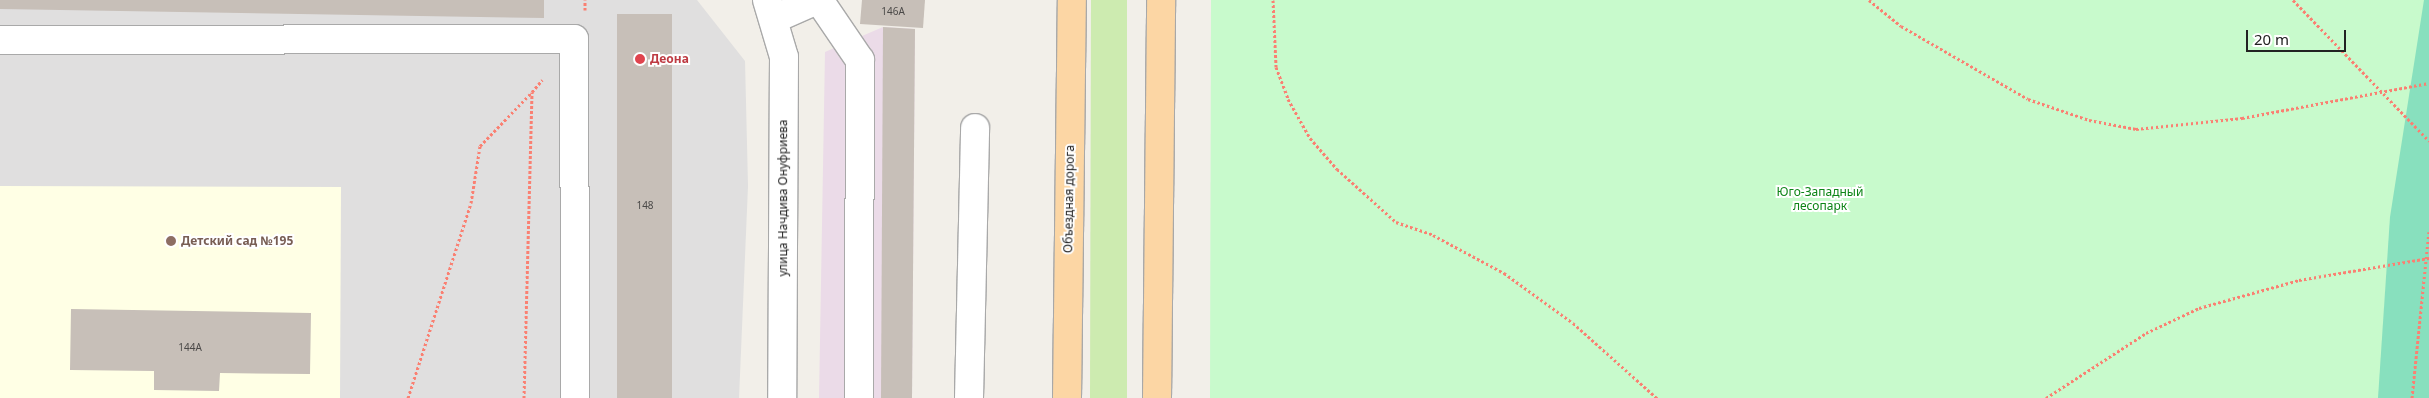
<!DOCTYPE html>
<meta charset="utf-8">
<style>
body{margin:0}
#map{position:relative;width:2429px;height:398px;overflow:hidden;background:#f2efe9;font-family:"Noto Sans",sans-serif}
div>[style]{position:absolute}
.residential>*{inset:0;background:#e0dfdf}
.industrial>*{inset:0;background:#ebdbe8}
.education>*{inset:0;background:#ffffe5}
.grass>*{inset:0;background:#cdebb0}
.park>*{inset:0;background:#c8facc}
.pitch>*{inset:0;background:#88e0be}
.building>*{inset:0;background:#c7bfb8}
.path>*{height:3px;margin-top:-1.5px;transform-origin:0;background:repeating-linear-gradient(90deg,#fa8072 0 2.5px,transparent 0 5px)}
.roads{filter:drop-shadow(1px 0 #a9a9a9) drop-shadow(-1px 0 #a9a9a9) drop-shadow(0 1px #a9a9a9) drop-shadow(0 -1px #a9a9a9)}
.minor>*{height:28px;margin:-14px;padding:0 14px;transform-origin:14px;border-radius:14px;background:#fff}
.major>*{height:28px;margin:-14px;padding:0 14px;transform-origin:14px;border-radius:14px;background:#fcd6a4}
.dots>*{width:14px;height:14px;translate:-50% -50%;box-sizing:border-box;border:2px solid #fff;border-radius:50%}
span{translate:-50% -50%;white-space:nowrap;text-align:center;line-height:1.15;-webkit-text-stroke:4px #fff;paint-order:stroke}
.number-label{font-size:10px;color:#4b4948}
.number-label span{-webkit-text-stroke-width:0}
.health-label{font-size:12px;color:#be3a42;font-weight:700}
.left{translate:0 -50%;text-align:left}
.park-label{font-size:12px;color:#0c8416}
.street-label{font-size:12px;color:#222}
.education-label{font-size:12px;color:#785e54;font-weight:700}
.scale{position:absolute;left:2246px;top:30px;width:100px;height:22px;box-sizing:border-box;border:2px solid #222;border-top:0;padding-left:6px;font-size:15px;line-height:18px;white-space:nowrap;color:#222;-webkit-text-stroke:4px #fff;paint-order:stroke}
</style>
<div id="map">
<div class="residential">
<div style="clip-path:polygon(0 0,697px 0,745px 61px,748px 186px,739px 398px,0 398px)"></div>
</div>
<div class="industrial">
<div style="clip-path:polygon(883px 27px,915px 29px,912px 398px,819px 398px,825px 52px)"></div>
</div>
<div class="education">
<div style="clip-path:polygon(0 186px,341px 187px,340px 398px,0 398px)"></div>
</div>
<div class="grass">
<div style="clip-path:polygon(1091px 0,1127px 0,1127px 398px,1090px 398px)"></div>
</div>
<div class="park">
<div style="clip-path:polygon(1211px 0,2429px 0,2429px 398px,1210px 398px)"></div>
</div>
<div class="pitch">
<div style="clip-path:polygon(2424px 0,2429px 0,2429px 398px,2378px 398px,2390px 217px)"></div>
</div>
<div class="building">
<div style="clip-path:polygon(0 0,544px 0,544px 18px,0 9px)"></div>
<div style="clip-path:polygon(862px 0,925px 0,923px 28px,860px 24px)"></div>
<div style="clip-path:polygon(617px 14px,672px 14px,672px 398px,617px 398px)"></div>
<div style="clip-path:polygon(883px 27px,915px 29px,912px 398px,881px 398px)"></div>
<div style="clip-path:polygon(71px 309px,311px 313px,310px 374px,220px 373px,219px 391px,154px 390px,154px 371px,70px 370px)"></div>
</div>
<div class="path">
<div style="left:1273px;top:0;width:67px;rotate:87.4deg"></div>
<div style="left:1276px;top:67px;width:34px;rotate:69deg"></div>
<div style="left:1288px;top:99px;width:45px;rotate:60.6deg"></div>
<div style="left:1310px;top:138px;width:41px;rotate:48.9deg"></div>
<div style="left:1337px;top:169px;width:79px;rotate:41.9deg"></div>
<div style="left:1396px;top:222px;width:39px;rotate:19deg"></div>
<div style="left:1433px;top:235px;width:81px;rotate:28.2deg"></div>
<div style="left:1504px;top:273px;width:85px;rotate:35.9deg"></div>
<div style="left:1573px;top:323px;width:113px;rotate:41.8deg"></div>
<div style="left:1869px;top:0;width:41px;rotate:39.1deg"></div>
<div style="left:1901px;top:26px;width:146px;rotate:29.9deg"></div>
<div style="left:2028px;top:99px;width:65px;rotate:19deg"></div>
<div style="left:2089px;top:120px;width:48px;rotate:10.8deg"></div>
<div style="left:2136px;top:129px;width:107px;rotate:-5.9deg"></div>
<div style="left:2242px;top:118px;width:190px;rotate:-10.6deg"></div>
<div style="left:2293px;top:0;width:196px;rotate:46deg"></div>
<div style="left:585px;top:10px;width:10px;rotate:-90deg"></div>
<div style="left:408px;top:398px;width:205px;rotate:-72.1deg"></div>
<div style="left:471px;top:203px;width:58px;rotate:-81deg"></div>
<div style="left:480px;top:146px;width:75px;rotate:-46.1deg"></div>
<div style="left:524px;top:398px;width:306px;rotate:-88.5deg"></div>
<div style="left:532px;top:92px;width:16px;rotate:-50deg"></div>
<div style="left:2046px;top:398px;width:119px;rotate:-33deg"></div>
<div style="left:2146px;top:333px;width:59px;rotate:-25.3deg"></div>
<div style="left:2199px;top:308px;width:104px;rotate:-15.6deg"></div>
<div style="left:2299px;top:280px;width:132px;rotate:-9.6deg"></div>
<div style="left:2412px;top:398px;width:167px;rotate:-84.2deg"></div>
</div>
<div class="roads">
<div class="minor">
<div style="left:767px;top:0;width:59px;rotate:73.4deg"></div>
<div style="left:784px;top:57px;width:341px;rotate:90.3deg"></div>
<div style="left:819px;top:0;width:73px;rotate:55.7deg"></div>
<div style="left:860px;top:60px;width:338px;rotate:90.2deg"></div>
<div style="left:774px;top:19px;width:47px;rotate:-23.8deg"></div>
<div style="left:0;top:40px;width:574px;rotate:-0.1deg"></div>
<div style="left:574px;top:39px;width:359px;rotate:89.8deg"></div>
<div style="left:969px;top:398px;width:270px;rotate:-88.7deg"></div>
</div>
<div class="major">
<div style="left:1067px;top:398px;width:398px;rotate:-89.3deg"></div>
<div style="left:1157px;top:398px;width:398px;rotate:-89.4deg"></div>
</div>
</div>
<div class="dots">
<div style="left:640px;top:59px;background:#e0444e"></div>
<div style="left:171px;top:241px;background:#8d6e63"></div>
</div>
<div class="number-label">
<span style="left:893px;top:12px">146А</span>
<span style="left:645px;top:206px">148</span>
<span style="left:190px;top:348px">144А</span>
</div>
<div class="health-label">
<span class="left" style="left:650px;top:59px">Деона</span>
</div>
<div class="park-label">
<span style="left:1820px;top:199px">Юго-Западный<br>лесопарк</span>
</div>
<div class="street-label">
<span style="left:783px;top:198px;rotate:-90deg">улица Начдива Онуфриева</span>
<span style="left:1069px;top:199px;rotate:-89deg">Объездная дорога</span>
</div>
<div class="education-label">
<span class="left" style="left:181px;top:241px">Детский сад №195</span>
</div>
<div class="scale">20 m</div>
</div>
